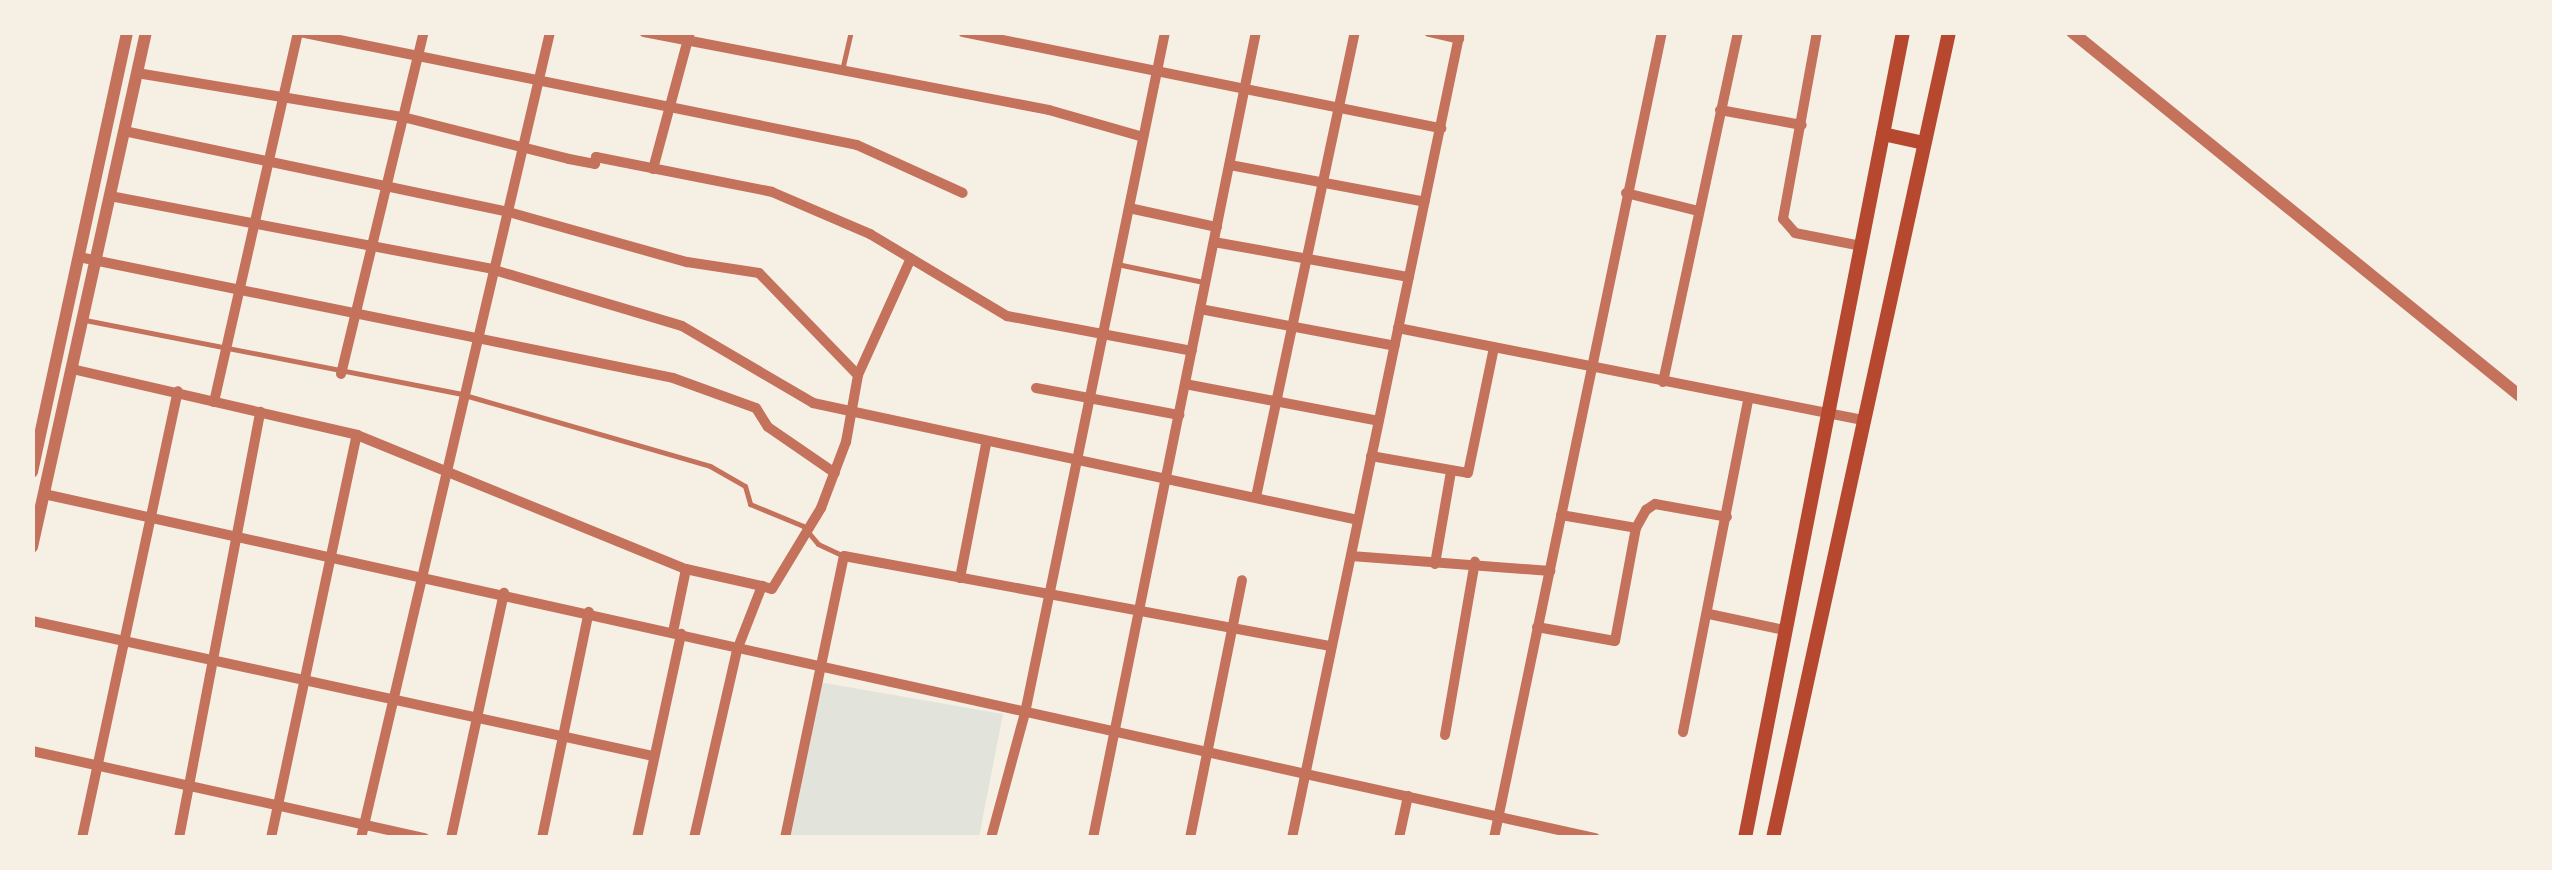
<!DOCTYPE html>
<html>
<head>
<meta charset="utf-8">
<style>
	body { margin:0 }
	#map { position:relative; width:2552px; height:870px; overflow:hidden; background:#f6efe4; font-family:Roboto,sans-serif }
	div>[style] { position:absolute }
	[style*='--x'] { left:calc(var(--x)*1px); top:calc(var(--y)*1px); width:calc(var(--w)*1px); rotate:calc(var(--a)*1deg) }
	.green>* { inset:0; background:#e2e4dc }
	.service>* { height:5px; margin:-2.5px; padding:0 2.5px; transform-origin:2.5px; border-radius:2.5px; background:#c5725c }
	.minor>* { height:10px; margin:-5px; padding:0 5px; transform-origin:5px; border-radius:5px; background:#c5725c }
	.tertiary>* { height:12px; margin:-6px; padding:0 6px; transform-origin:6px; border-radius:6px; background:#c5725c }
	.secondary>* { height:14px; margin:-7px; padding:0 7px; transform-origin:7px; border-radius:7px; background:#b5482f }
	span { translate:-50% -50%; white-space:nowrap; text-align:center; line-height:1.15; -webkit-text-stroke:8px #f6efe4; paint-order:stroke }
	.frame { position:absolute; inset:0; border:35px solid #f6efe4; pointer-events:none }
</style>
</head>
<body>
<div id="map">
	<div class="green">
		<i style="clip-path:polygon(819px 682px,1003px 714px,979px 837px,790px 838px)"></i>
	</div>
	<div class="service">
		<i style="--x:842;--y:70;--w:39;--a:-77"></i>
		<i style="--x:1117;--y:264;--w:88;--a:11.8"></i>
		<i style="--x:85;--y:320;--w:383;--a:11.1"></i>
		<i style="--x:461;--y:394;--w:259;--a:16.1"></i>
		<i style="--x:710;--y:466;--w:40;--a:29.7"></i>
		<i style="--x:745;--y:486;--w:19;--a:74"></i>
		<i style="--x:750;--y:504;--w:57;--a:22.5"></i>
		<i style="--x:803;--y:526;--w:23;--a:50"></i>
		<i style="--x:818;--y:544;--w:29;--a:25"></i>
	</div>
	<div class="minor">
		<i style="--x:300;--y:32;--w:568;--a:11.47"></i>
		<i style="--x:857;--y:145;--w:116;--a:24.4"></i>
		<i style="--x:644;--y:32;--w:412;--a:10.9"></i>
		<i style="--x:1049;--y:110;--w:98;--a:16"></i>
		<i style="--x:963;--y:32;--w:488;--a:11.4"></i>
		<i style="--x:1429;--y:32;--w:31;--a:13"></i>
		<i style="--x:1817;--y:32;--w:190;--a:100.3"></i>
		<i style="--x:1783;--y:219;--w:18;--a:49"></i>
		<i style="--x:1795;--y:233;--w:67;--a:11.1"></i>
		<i style="--x:137;--y:73;--w:270;--a:9.4"></i>
		<i style="--x:403;--y:117;--w:171;--a:14.2"></i>
		<i style="--x:569;--y:159;--w:26;--a:11"></i>
		<i style="--x:595;--y:164;--w:7;--a:-82"></i>
		<i style="--x:596;--y:157;--w:179;--a:11.2"></i>
		<i style="--x:772;--y:192;--w:107;--a:23.2"></i>
		<i style="--x:870;--y:234;--w:160;--a:30.9"></i>
		<i style="--x:1007;--y:316;--w:188;--a:10.7"></i>
		<i style="--x:1720;--y:110;--w:83;--a:10.4"></i>
		<i style="--x:124;--y:131;--w:389;--a:11.9"></i>
		<i style="--x:505;--y:211;--w:189;--a:15.7"></i>
		<i style="--x:687;--y:262;--w:73;--a:8.7"></i>
		<i style="--x:759;--y:273;--w:142;--a:45.9"></i>
		<i style="--x:1230;--y:165;--w:198;--a:10.7"></i>
		<i style="--x:653;--y:169;--w:142;--a:-74.9"></i>
		<i style="--x:1626;--y:193;--w:74;--a:14"></i>
		<i style="--x:110;--y:196;--w:388;--a:10.8"></i>
		<i style="--x:491;--y:269;--w:199;--a:16.6"></i>
		<i style="--x:682;--y:326;--w:152;--a:30.4"></i>
		<i style="--x:813;--y:403;--w:557;--a:12.12"></i>
		<i style="--x:1129;--y:208;--w:90;--a:12.2"></i>
		<i style="--x:1214;--y:242;--w:198;--a:10.2"></i>
		<i style="--x:79;--y:257;--w:606;--a:11.51"></i>
		<i style="--x:673;--y:378;--w:88;--a:19.9"></i>
		<i style="--x:756;--y:408;--w:22;--a:58"></i>
		<i style="--x:768;--y:427;--w:81;--a:34.5"></i>
		<i style="--x:1200;--y:309;--w:198;--a:10.7"></i>
		<i style="--x:1398;--y:328;--w:475;--a:11.2"></i>
		<i style="--x:72;--y:369;--w:293;--a:13"></i>
		<i style="--x:357;--y:435;--w:355;--a:22.2"></i>
		<i style="--x:686;--y:569;--w:78;--a:12.6"></i>
		<i style="--x:341;--y:374;--w:352;--a:-76.4"></i>
		<i style="--x:1663;--y:382;--w:358;--a:-77.9"></i>
		<i style="--x:1185;--y:384;--w:197;--a:10.8"></i>
		<i style="--x:1036;--y:388;--w:146;--a:10.7"></i>
		<i style="--x:214;--y:402;--w:379;--a:-77.2"></i>
		<i style="--x:1371;--y:456;--w:98;--a:9.9"></i>
		<i style="--x:1468;--y:473;--w:128;--a:-78.3"></i>
		<i style="--x:44;--y:494;--w:1589;--a:12.51"></i>
		<i style="--x:1256;--y:497;--w:475;--a:-78"></i>
		<i style="--x:1561;--y:515;--w:76;--a:9.8"></i>
		<i style="--x:1351;--y:556;--w:200;--a:4.3"></i>
		<i style="--x:1435;--y:564;--w:94;--a:-80.2"></i>
		<i style="--x:960;--y:578;--w:136;--a:-79"></i>
		<i style="--x:1709;--y:614;--w:77;--a:12"></i>
		<i style="--x:32;--y:621;--w:636;--a:12.26"></i>
		<i style="--x:1537;--y:627;--w:79;--a:10.2"></i>
		<i style="--x:1615;--y:641;--w:115;--a:-79.5"></i>
		<i style="--x:1636;--y:528;--w:21;--a:-61"></i>
		<i style="--x:1646;--y:510;--w:11;--a:-34"></i>
		<i style="--x:1655;--y:504;--w:73;--a:10.2"></i>
		<i style="--x:673;--y:632;--w:64;--a:-78.3"></i>
		<i style="--x:1683;--y:732;--w:338;--a:-78.9"></i>
		<i style="--x:1445;--y:735;--w:176;--a:-80.2"></i>
		<i style="--x:32;--y:751;--w:402;--a:12.5"></i>
		<i style="--x:82;--y:838;--w:457;--a:-77.9"></i>
		<i style="--x:179;--y:838;--w:434;--a:-79.2"></i>
		<i style="--x:271;--y:838;--w:412;--a:-78"></i>
		<i style="--x:361;--y:838;--w:828;--a:-76.8"></i>
		<i style="--x:451;--y:838;--w:251;--a:-77.8"></i>
		<i style="--x:542;--y:838;--w:231;--a:-78.3"></i>
		<i style="--x:637;--y:838;--w:209;--a:-77.8"></i>
		<i style="--x:694;--y:838;--w:193;--a:-77.1"></i>
		<i style="--x:737;--y:650;--w:69;--a:-68.7"></i>
		<i style="--x:762;--y:586;--w:10;--a:17"></i>
		<i style="--x:772;--y:589;--w:95;--a:-58.8"></i>
		<i style="--x:821;--y:508;--w:71;--a:-69.3"></i>
		<i style="--x:846;--y:442;--w:68;--a:-79.8"></i>
		<i style="--x:858;--y:375;--w:128;--a:-65.6"></i>
		<i style="--x:785;--y:838;--w:288;--a:-78.2"></i>
		<i style="--x:844;--y:556;--w:495;--a:10.5"></i>
		<i style="--x:991;--y:838;--w:130;--a:-74.8"></i>
		<i style="--x:1025;--y:713;--w:695;--a:-78.38"></i>
		<i style="--x:1093;--y:838;--w:822;--a:-78.57"></i>
		<i style="--x:1190;--y:838;--w:263;--a:-78.6"></i>
		<i style="--x:1292;--y:838;--w:823;--a:-78.23"></i>
		<i style="--x:1399;--y:838;--w:43;--a:-77.9"></i>
		<i style="--x:1494;--y:838;--w:823;--a:-78.23"></i>
	</div>
	<div class="tertiary">
		<i style="--x:2072;--y:32;--w:577;--a:39.09"></i>
		<i style="--x:32;--y:472;--w:450;--a:-77.8"></i>
		<i style="--x:32;--y:547;--w:527;--a:-77.52"></i>
	</div>
	<div class="secondary">
		<i style="--x:1883;--y:134;--w:42;--a:12.4"></i>
		<i style="--x:1745;--y:838;--w:821;--a:-78.91"></i>
		<i style="--x:1773;--y:838;--w:825;--a:-77.68"></i>
	</div>
	<div class="frame"></div>
</div>
</body>
</html>
